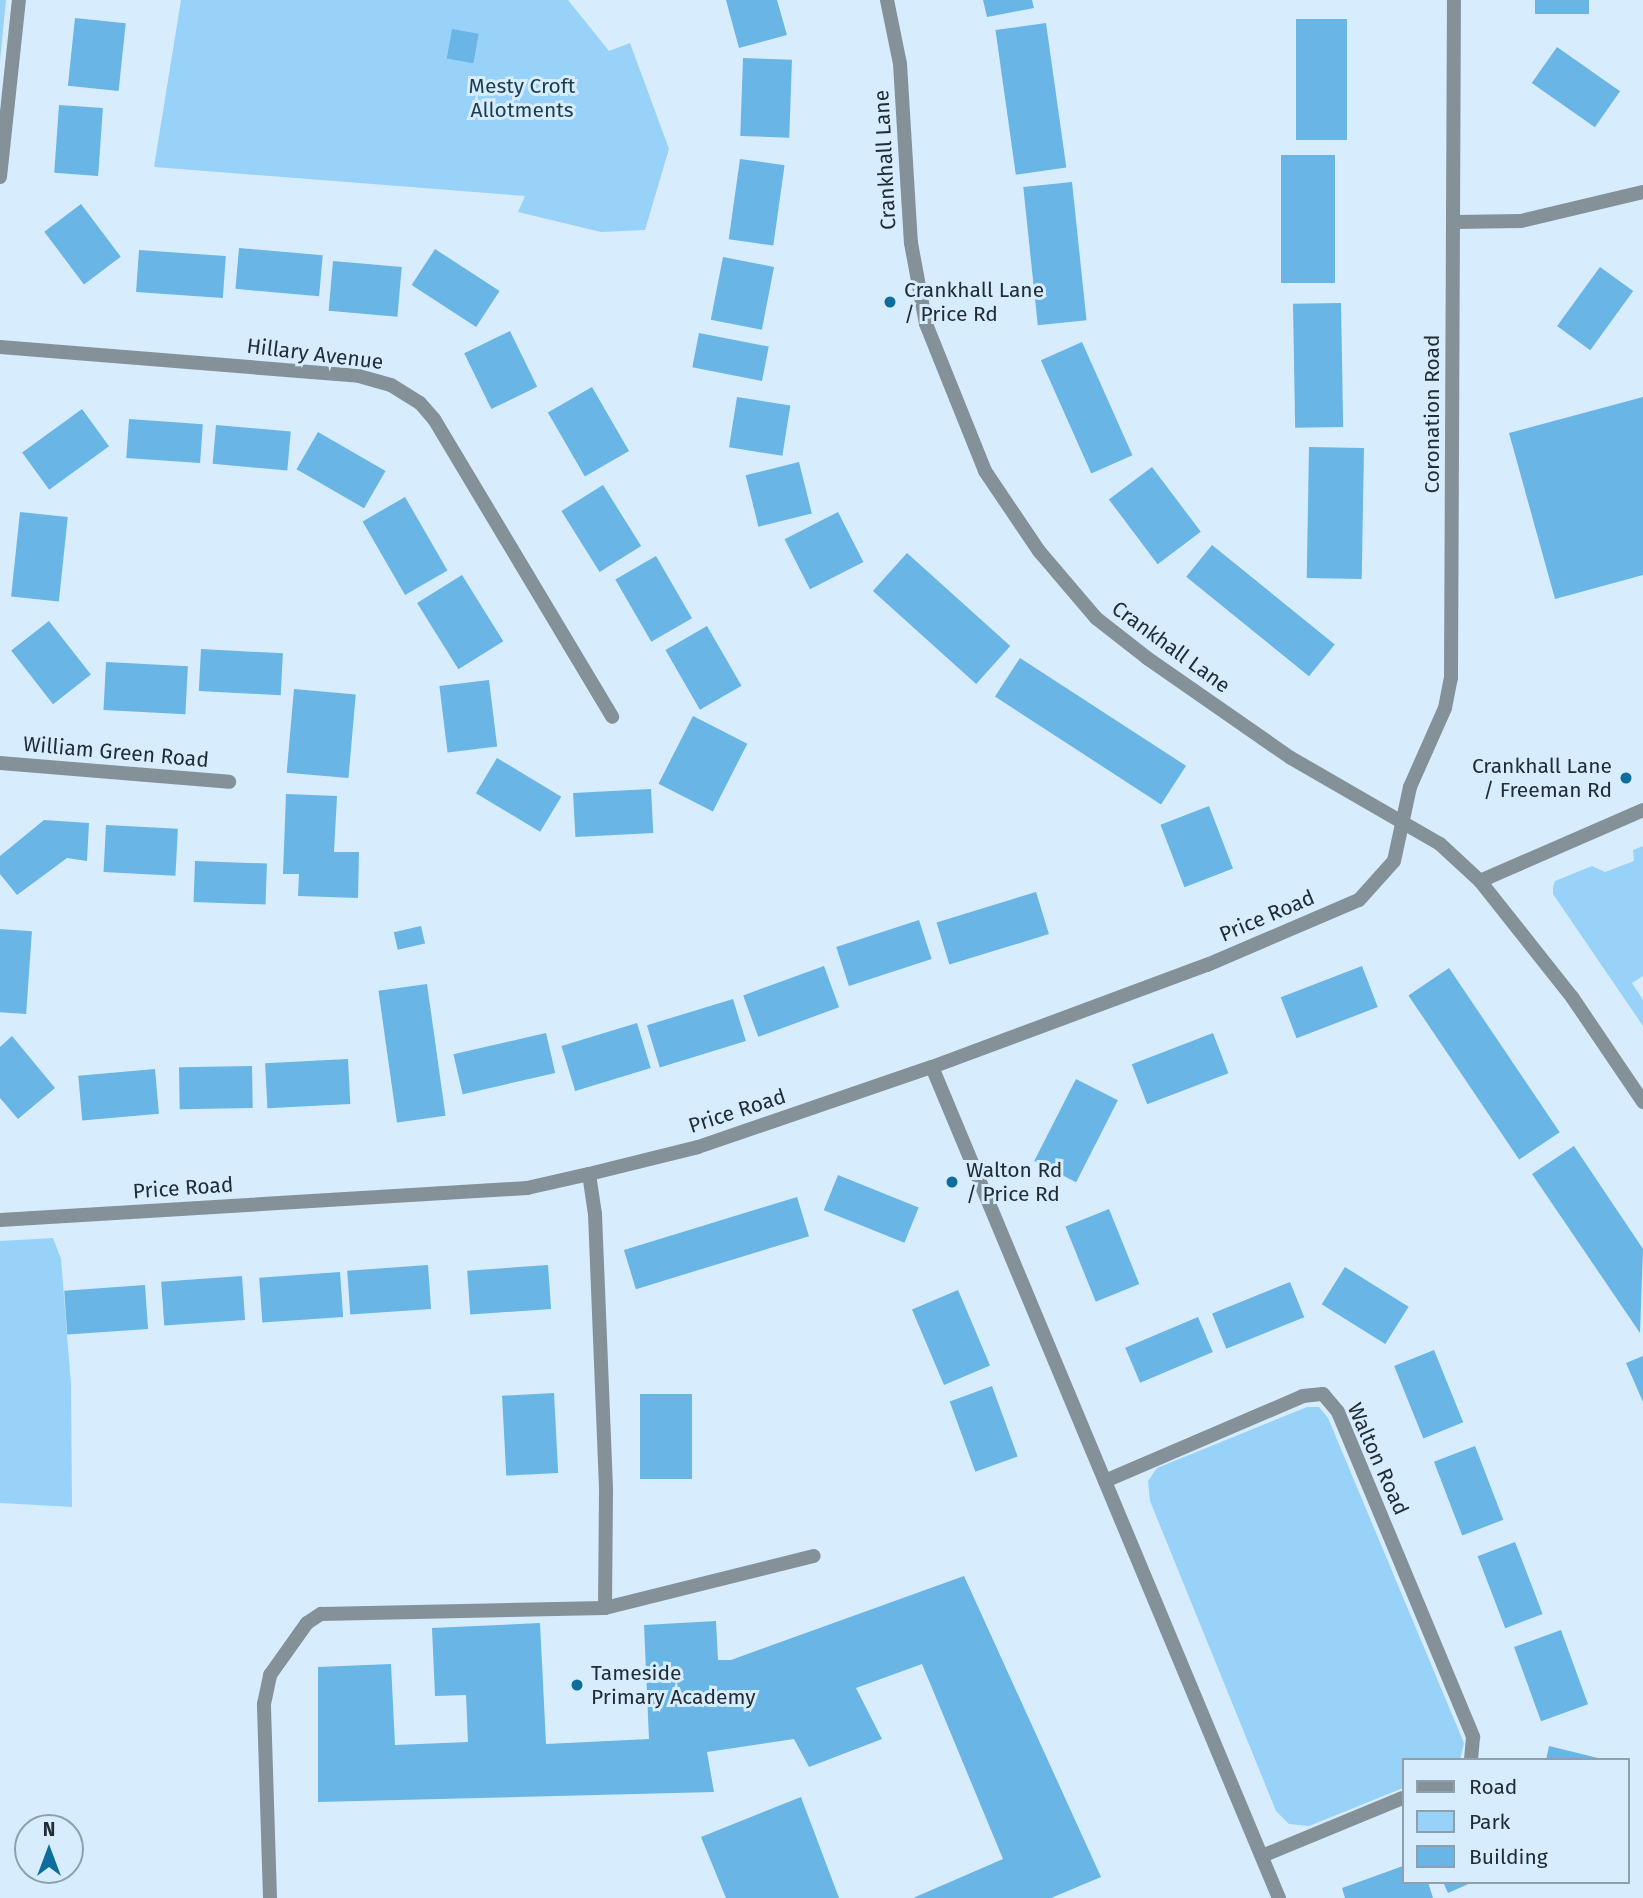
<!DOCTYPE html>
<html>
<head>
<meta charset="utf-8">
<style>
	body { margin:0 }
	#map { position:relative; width:1643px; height:1898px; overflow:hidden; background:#d7edfd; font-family:"Fira Sans",sans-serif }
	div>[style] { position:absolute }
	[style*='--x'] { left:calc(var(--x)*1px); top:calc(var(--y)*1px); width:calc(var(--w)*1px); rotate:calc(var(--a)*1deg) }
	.green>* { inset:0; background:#99d2f8 }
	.building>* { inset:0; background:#69b5e5; transform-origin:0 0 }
	.service>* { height:14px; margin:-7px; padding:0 7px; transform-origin:7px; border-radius:7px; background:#859199 }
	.minor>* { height:14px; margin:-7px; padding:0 7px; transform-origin:7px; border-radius:7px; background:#859199 }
	.tertiary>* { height:14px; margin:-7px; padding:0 7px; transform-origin:7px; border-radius:7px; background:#859199 }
	.dots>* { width:19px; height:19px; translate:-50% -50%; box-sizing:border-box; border:4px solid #d7edfd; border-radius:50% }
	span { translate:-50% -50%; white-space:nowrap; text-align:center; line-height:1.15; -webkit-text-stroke:6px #d7edfd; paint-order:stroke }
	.park-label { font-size:21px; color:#1b3d51 }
	.street-label { font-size:21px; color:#222c34 }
	.poi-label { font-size:21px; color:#222c34 }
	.left { translate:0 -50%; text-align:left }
	.right { translate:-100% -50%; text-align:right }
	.legend { position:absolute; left:1402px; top:1758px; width:228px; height:126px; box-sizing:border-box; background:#d7edfd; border:2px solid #8fa0ad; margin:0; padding:9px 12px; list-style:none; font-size:21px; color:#222c34 }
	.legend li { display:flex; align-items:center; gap:14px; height:35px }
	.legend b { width:35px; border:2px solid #8fa0ad }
	.north { position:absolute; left:14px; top:1814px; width:70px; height:70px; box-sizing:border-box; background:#d7edfd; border:2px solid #8fa0ad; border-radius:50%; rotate:0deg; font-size:19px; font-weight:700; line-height:28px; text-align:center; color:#222c34 }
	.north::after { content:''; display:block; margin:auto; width:24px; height:32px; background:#0d6d9b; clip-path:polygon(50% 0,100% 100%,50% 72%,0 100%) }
</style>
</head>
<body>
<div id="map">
	<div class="green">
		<i style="clip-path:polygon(0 0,6px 0,0 61px)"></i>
		<i style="clip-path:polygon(181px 0,568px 0,609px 51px,630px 43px,669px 149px,645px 230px,601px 232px,518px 212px,525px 196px,154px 167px)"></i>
		<i style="clip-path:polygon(1643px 846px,1643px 976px,1632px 983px,1643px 1000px,1643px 1026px,1553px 894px,1553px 887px,1555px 881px,1592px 866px,1605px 872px,1634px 861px,1633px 850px)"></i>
		<i style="clip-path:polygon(53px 1238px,61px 1259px,71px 1384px,72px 1507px,0 1503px,0 1241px)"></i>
		<i style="clip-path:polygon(1307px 1407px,1319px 1407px,1328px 1418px,1464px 1743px,1460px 1760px,1403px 1760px,1403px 1788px,1309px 1826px,1289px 1824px,1276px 1811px,1150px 1501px,1148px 1481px,1157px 1468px)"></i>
	</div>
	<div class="building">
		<i style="clip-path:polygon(726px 0,777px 0,787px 35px,739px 48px)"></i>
		<i style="clip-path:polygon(983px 0,1032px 0,1034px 8px,987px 17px)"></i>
		<i style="left:1535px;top:0;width:54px;height:14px"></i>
		<i style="left:75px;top:18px;width:51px;height:68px;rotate:6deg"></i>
		<i style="left:1296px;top:19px;width:51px;height:121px"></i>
		<i style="left:1046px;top:23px;width:146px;height:51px;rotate:82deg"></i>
		<i style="left:452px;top:29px;width:27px;height:30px;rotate:10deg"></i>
		<i style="left:1557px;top:47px;width:77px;height:44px;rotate:35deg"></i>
		<i style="left:743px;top:58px;width:49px;height:78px;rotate:2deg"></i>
		<i style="left:59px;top:105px;width:44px;height:68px;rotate:4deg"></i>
		<i style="left:1281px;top:155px;width:54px;height:128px"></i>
		<i style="left:740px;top:159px;width:45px;height:81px;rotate:8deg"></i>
		<i style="left:1072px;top:182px;width:139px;height:49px;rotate:84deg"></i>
		<i style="left:81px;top:204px;width:66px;height:46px;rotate:53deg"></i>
		<i style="left:239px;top:248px;width:84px;height:41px;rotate:5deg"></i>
		<i style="left:435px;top:249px;width:77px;height:43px;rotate:33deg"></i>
		<i style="left:139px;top:250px;width:87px;height:42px;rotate:4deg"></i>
		<i style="left:723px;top:257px;width:52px;height:64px;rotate:11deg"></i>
		<i style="left:333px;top:261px;width:69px;height:50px;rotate:5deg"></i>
		<i style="left:1600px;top:267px;width:41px;height:73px;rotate:36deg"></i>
		<i style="left:1341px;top:303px;width:124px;height:48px;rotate:89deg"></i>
		<i style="left:510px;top:331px;width:62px;height:51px;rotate:64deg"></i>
		<i style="left:699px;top:333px;width:71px;height:35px;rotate:11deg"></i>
		<i style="left:1082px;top:342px;width:124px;height:45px;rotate:66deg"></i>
		<i style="left:592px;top:387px;width:74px;height:51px;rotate:60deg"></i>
		<i style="left:737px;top:397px;width:54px;height:51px;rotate:9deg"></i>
		<i style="clip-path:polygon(1643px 397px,1643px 575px,1555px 599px,1509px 433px)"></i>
		<i style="left:82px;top:409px;width:46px;height:74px;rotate:54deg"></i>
		<i style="left:129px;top:419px;width:74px;height:39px;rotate:4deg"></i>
		<i style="left:216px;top:425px;width:75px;height:39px;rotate:5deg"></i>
		<i style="left:318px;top:432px;width:78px;height:43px;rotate:30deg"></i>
		<i style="left:1309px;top:447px;width:55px;height:131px;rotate:1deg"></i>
		<i style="left:799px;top:462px;width:53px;height:55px;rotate:76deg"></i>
		<i style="left:1152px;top:467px;width:81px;height:54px;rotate:53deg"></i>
		<i style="left:603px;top:485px;width:72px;height:49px;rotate:58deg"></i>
		<i style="left:405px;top:497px;width:85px;height:49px;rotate:60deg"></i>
		<i style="left:20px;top:512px;width:48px;height:85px;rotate:6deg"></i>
		<i style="left:838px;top:512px;width:56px;height:60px;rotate:63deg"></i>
		<i style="left:1212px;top:545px;width:158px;height:41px;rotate:39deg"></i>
		<i style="left:907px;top:553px;width:139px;height:51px;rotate:42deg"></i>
		<i style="left:656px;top:556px;width:72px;height:47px;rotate:60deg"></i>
		<i style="left:462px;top:575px;width:78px;height:53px;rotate:58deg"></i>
		<i style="left:49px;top:621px;width:68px;height:48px;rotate:52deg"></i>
		<i style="left:707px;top:626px;width:69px;height:48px;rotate:60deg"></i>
		<i style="left:201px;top:649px;width:82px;height:42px;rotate:3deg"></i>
		<i style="left:1020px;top:658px;width:198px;height:46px;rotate:33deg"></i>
		<i style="left:106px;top:662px;width:82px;height:48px;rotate:3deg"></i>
		<i style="left:489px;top:680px;width:67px;height:50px;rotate:83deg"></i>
		<i style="left:294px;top:689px;width:62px;height:84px;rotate:5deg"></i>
		<i style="left:693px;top:716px;width:61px;height:76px;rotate:27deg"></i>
		<i style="left:497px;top:758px;width:75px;height:41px;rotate:31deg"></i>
		<i style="left:651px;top:789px;width:44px;height:78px;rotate:87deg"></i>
		<i style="clip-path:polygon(286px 794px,337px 796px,334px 852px,359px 852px,358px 898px,298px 896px,299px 874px,283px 874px)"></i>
		<i style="left:1209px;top:806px;width:67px;height:52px;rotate:69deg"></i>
		<i style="clip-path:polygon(44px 820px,89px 823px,87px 861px,67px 858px,17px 895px,0 874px,0 856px)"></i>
		<i style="left:106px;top:825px;width:72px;height:47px;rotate:3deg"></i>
		<i style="left:195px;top:861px;width:72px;height:41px;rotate:2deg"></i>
		<i style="left:1036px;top:892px;width:44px;height:104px;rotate:73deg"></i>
		<i style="left:919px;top:920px;width:41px;height:87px;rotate:72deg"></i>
		<i style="left:421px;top:926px;width:18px;height:28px;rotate:77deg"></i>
		<i style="left:0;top:929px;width:32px;height:83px;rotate:4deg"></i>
		<i style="left:824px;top:966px;width:44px;height:86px;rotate:70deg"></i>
		<i style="left:1362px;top:966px;width:44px;height:87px;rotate:69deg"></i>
		<i style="left:1449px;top:968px;width:198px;height:49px;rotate:56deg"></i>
		<i style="left:427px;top:984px;width:133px;height:49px;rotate:82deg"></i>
		<i style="left:733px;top:999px;width:44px;height:90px;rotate:73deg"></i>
		<i style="left:637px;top:1023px;width:47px;height:79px;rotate:73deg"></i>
		<i style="left:546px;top:1033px;width:41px;height:95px;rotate:77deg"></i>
		<i style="left:1213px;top:1033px;width:43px;height:87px;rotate:69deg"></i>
		<i style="clip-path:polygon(12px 1036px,55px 1088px,18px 1119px,0 1098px,0 1047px)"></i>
		<i style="left:348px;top:1059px;width:45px;height:83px;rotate:87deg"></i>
		<i style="left:252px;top:1066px;width:42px;height:73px;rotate:89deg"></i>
		<i style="left:155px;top:1069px;width:45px;height:77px;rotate:85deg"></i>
		<i style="left:1076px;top:1079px;width:47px;height:92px;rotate:27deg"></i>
		<i style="clip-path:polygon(1574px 1146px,1643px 1249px,1640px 1333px,1532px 1174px)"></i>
		<i style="left:838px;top:1175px;width:87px;height:38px;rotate:22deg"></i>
		<i style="left:797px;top:1197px;width:41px;height:181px;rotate:73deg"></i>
		<i style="left:1109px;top:1209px;width:81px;height:47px;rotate:68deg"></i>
		<i style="left:428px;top:1265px;width:44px;height:81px;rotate:86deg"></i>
		<i style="left:548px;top:1265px;width:44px;height:81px;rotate:86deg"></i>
		<i style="left:1345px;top:1267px;width:75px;height:44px;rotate:32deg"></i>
		<i style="left:340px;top:1272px;width:45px;height:81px;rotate:86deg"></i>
		<i style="left:242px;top:1276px;width:44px;height:81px;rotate:86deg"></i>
		<i style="left:1290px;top:1282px;width:38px;height:84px;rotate:68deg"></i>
		<i style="left:145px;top:1285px;width:44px;height:81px;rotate:86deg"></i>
		<i style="left:958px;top:1290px;width:82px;height:50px;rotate:67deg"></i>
		<i style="left:1198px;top:1317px;width:38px;height:79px;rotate:67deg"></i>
		<i style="left:1434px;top:1350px;width:78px;height:43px;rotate:68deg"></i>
		<i style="clip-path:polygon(1643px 1356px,1643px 1402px,1626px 1363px)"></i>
		<i style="left:992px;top:1386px;width:75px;height:45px;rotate:70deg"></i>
		<i style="left:554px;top:1393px;width:80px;height:52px;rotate:87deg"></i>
		<i style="left:640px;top:1394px;width:52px;height:85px"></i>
		<i style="left:1475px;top:1446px;width:79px;height:44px;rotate:69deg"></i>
		<i style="left:1515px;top:1542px;width:77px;height:40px;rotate:69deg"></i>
		<i style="clip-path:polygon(964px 1576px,1101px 1877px,1051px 1898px,913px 1898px,1003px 1859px,922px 1664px,856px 1688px,882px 1739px,809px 1767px,794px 1739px,707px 1752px,714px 1792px,318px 1802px,318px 1667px,391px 1664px,395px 1745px,468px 1742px,466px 1695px,435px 1696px,432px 1628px,540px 1623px,546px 1744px,649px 1739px,644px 1625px,716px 1621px,718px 1660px,731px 1660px)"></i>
		<i style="left:1561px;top:1630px;width:79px;height:50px;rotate:70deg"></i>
		<i style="clip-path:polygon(1549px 1746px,1598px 1758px,1597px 1760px,1546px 1760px)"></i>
		<i style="clip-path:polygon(801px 1797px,839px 1898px,726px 1898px,701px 1837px)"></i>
		<i style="clip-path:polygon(1403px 1866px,1403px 1882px,1428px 1882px,1433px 1898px,1345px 1898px,1342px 1888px)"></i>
		<i style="clip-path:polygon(1443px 1882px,1473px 1882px,1448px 1893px)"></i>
	</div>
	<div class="service">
		<i style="--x:606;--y:1492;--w:116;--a:90.5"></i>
		<i style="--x:605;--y:1608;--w:215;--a:-14"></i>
		<i style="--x:270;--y:1898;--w:194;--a:-91.8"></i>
		<i style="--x:264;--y:1704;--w:30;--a:-78"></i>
		<i style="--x:270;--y:1675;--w:64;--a:-54.6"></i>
		<i style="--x:307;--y:1623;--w:17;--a:-33"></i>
		<i style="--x:321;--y:1614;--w:284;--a:-1.2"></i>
	</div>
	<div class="minor">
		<i style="--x:0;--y:177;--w:178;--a:-83.9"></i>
		<i style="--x:1454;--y:222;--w:67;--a:-0.9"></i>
		<i style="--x:1521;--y:221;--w:125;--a:-13.4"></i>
		<i style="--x:0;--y:347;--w:360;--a:4.6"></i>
		<i style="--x:359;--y:376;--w:33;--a:16"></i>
		<i style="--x:391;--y:385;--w:34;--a:32"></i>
		<i style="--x:420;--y:403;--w:21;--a:49"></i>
		<i style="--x:434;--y:419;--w:347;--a:59.1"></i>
		<i style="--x:0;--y:763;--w:230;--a:4.7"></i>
		<i style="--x:1480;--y:881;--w:178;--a:-23.5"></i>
		<i style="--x:932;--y:1067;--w:901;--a:67.34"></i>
		<i style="--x:589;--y:1174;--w:40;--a:81.5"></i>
		<i style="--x:595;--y:1214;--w:278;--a:87.7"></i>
		<i style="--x:0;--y:1220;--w:528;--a:-3.47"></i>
		<i style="--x:527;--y:1188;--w:64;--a:-12.7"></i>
		<i style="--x:589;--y:1174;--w:112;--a:-13.9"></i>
		<i style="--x:698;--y:1147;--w:247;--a:-18.9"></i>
		<i style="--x:932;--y:1067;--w:293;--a:-20.4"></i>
		<i style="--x:1207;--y:965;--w:165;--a:-23.2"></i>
		<i style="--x:1359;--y:900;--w:52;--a:-48.1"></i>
		<i style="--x:1394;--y:861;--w:76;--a:-77.8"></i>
		<i style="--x:1410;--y:787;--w:86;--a:-66.1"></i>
		<i style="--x:1445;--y:708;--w:31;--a:-79"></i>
		<i style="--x:1451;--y:678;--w:678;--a:-89.75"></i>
		<i style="--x:1105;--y:1481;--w:215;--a:-23.2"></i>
		<i style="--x:1303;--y:1396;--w:20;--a:-6"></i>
		<i style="--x:1323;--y:1394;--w:23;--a:50"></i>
		<i style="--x:1338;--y:1412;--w:352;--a:67.4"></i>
		<i style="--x:1473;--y:1737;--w:23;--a:95"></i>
		<i style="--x:1262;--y:1856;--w:152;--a:-22.4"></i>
	</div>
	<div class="tertiary">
		<i style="--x:887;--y:0;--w:65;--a:78.5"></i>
		<i style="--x:900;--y:64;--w:179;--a:86.5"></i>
		<i style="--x:911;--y:243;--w:82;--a:79.5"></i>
		<i style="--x:926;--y:324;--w:158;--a:68.1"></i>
		<i style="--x:985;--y:471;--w:97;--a:56"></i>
		<i style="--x:1039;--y:551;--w:88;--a:49.6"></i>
		<i style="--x:1096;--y:618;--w:65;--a:38.1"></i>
		<i style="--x:1147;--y:658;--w:175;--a:34.8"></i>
		<i style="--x:1291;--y:758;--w:172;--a:30"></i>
		<i style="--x:1440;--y:844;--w:54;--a:42.8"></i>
		<i style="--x:1480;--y:881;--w:148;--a:51.6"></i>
		<i style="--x:1572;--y:997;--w:127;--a:55.9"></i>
	</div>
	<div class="dots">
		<i style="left:890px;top:302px;background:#0d6d9b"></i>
		<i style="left:1626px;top:778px;background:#0d6d9b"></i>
		<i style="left:952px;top:1182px;background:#0d6d9b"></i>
		<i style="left:577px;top:1685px;background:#0d6d9b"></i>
	</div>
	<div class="park-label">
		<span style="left:522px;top:98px">Mesty Croft<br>Allotments</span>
	</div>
	<div class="street-label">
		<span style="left:885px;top:160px;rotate:-93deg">Crankhall Lane</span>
		<span style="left:315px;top:354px;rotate:7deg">Hillary Avenue</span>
		<span style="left:1432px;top:414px;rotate:-90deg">Coronation Road</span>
		<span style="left:1171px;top:647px;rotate:36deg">Crankhall Lane</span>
		<span style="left:116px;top:752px;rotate:5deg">William Green Road</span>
		<span style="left:1267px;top:916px;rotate:-23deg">Price Road</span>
		<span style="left:737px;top:1111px;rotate:-18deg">Price Road</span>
		<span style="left:183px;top:1188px;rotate:-4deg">Price Road</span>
		<span style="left:1378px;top:1459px;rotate:66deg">Walton Road</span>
	</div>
	<div class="poi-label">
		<span class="left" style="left:904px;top:302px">Crankhall Lane<br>/ Price Rd</span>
		<span class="right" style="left:1612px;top:778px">Crankhall Lane<br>/ Freeman Rd</span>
		<span class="left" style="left:966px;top:1182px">Walton Rd<br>/ Price Rd</span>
		<span class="left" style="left:591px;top:1685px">Tameside<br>Primary Academy</span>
	</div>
	<ul class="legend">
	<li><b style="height:9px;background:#859199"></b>Road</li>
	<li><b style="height:19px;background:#99d2f8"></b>Park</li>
	<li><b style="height:19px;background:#69b5e5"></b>Building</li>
	</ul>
	<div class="north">N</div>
</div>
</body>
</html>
